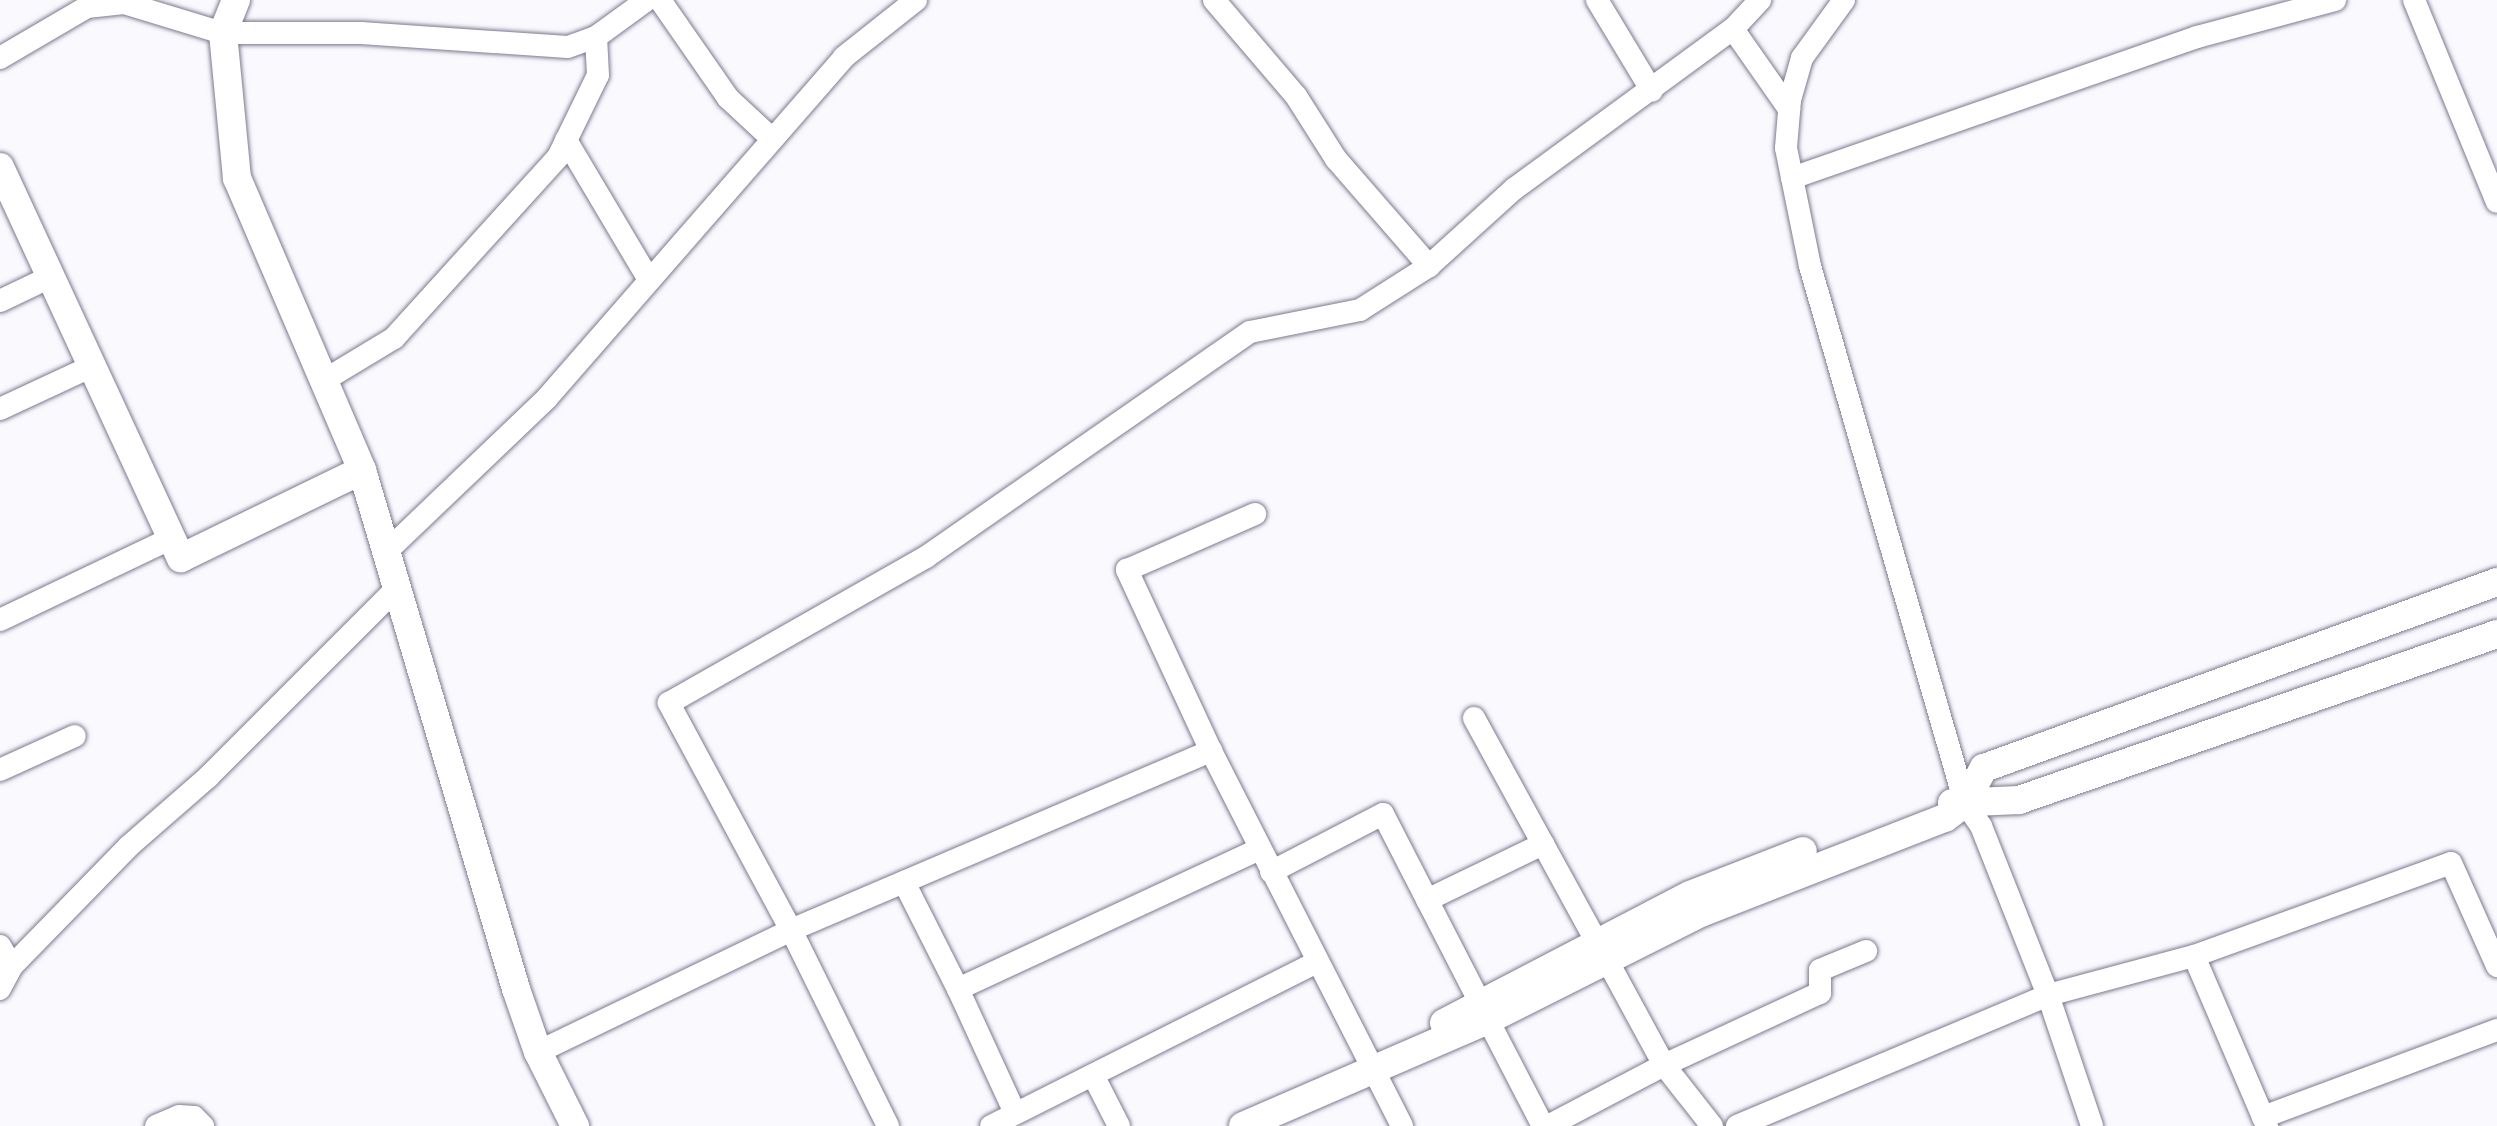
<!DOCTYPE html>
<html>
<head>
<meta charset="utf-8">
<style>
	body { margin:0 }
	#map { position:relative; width:2497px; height:1126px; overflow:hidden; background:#faf9fe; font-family:"DejaVu Sans",sans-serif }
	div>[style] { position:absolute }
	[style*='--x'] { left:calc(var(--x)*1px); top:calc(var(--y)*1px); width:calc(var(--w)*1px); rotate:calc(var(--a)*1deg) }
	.roads { filter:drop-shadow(0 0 2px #7f788f) drop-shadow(0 0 2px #7f788f) }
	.minor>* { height:22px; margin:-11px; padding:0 11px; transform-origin:11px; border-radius:11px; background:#fff }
	.tertiary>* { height:28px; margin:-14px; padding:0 14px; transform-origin:14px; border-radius:14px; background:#fff }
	span { translate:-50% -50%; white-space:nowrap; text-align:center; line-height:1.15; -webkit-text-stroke:8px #fff; paint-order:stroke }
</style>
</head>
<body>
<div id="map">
	<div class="roads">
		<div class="minor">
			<i style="--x:660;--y:0;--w:119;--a:55.2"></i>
			<i style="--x:728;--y:98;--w:57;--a:42.9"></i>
			<i style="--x:1214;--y:0;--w:126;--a:49.5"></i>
			<i style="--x:1296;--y:96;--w:75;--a:57.6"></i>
			<i style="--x:1336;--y:159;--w:142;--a:49"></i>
			<i style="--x:1597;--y:0;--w:106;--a:58.9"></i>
			<i style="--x:1844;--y:0;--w:72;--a:125.9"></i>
			<i style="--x:1802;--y:58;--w:44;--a:105.9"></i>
			<i style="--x:1790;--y:100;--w:48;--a:94.8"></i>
			<i style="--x:1786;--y:148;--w:120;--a:78.5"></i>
			<i style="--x:1810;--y:266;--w:559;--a:73.9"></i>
			<i style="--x:1965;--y:803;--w:28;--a:55"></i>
			<i style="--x:1981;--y:826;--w:182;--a:68.4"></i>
			<i style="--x:2048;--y:995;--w:138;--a:71.4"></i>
			<i style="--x:2414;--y:0;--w:218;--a:67.7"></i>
			<i style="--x:1733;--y:29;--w:98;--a:55"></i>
			<i style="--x:0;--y:58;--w:101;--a:-30.4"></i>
			<i style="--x:87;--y:7;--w:37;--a:-6"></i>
			<i style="--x:124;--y:3;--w:103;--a:16.9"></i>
			<i style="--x:223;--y:33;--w:138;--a:0"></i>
			<i style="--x:361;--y:33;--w:207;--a:3.9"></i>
			<i style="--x:568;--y:47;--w:30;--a:-20"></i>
			<i style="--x:596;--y:37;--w:63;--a:-36"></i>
			<i style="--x:566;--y:140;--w:163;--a:59.3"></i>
			<i style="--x:1792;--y:178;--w:429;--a:-19.2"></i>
			<i style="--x:2197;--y:37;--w:143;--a:-15"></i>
			<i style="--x:0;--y:301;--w:55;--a:-25.6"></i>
			<i style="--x:323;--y:381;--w:83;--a:-31.2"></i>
			<i style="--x:394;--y:338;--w:244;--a:-47.8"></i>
			<i style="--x:558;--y:157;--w:91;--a:-64"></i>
			<i style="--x:598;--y:75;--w:38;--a:-93"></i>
			<i style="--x:0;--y:409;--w:99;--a:-25"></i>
			<i style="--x:386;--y:552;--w:223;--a:-43.7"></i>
			<i style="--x:547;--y:398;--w:452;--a:-48.9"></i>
			<i style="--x:844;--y:57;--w:92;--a:-38.4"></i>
			<i style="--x:0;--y:620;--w:191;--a:-25.5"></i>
			<i style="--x:1474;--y:718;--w:144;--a:61.3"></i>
			<i style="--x:1211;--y:751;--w:421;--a:63"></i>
			<i style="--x:0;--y:770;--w:82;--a:-24.4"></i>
			<i style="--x:1271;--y:872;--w:126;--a:-27.4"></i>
			<i style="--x:1383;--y:814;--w:210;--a:62.8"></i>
			<i style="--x:904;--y:882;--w:120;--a:63.2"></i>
			<i style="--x:1427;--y:900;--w:129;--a:-25.8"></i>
			<i style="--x:1543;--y:844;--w:111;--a:61.3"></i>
			<i style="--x:0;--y:946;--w:23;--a:59"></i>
			<i style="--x:12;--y:966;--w:26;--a:118"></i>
			<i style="--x:2194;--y:956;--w:175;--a:66.8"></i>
			<i style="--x:12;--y:966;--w:168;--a:-45.7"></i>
			<i style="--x:129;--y:846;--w:105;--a:-41.1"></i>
			<i style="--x:208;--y:777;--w:266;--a:-45"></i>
			<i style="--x:1488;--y:1020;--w:119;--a:62.6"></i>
			<i style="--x:538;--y:1052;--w:281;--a:-25.7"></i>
			<i style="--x:791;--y:930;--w:258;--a:-118.3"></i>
			<i style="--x:669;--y:703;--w:296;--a:-29.6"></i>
			<i style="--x:926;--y:557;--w:394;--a:-34.8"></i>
			<i style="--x:1250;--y:332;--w:112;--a:-11.3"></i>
			<i style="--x:1360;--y:310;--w:82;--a:-32.5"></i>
			<i style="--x:1429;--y:266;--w:115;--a:-42.2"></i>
			<i style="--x:1514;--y:189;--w:271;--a:-36.2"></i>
			<i style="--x:1733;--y:29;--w:40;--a:-47"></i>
			<i style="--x:1093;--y:1075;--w:57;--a:63"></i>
			<i style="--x:1015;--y:1113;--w:136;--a:-114.7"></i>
			<i style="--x:958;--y:989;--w:332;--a:-24.9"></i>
			<i style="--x:156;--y:1126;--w:25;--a:-23"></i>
			<i style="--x:179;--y:1116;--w:15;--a:4"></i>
			<i style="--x:194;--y:1117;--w:13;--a:45"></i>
			<i style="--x:888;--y:1126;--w:219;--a:-116.3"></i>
			<i style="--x:791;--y:930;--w:457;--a:-23.1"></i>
			<i style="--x:1211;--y:751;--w:200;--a:-114.9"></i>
			<i style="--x:1127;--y:570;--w:140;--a:-23.6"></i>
			<i style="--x:991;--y:1126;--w:365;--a:-26.7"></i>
			<i style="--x:1548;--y:1126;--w:131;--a:-27.7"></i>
			<i style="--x:1664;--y:1065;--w:119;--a:-118.5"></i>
			<i style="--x:1712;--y:1126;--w:78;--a:-128.2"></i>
			<i style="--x:1664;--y:1065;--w:172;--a:-24.8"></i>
			<i style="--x:1820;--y:993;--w:23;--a:-90"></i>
			<i style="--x:1820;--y:970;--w:50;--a:-22.4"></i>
			<i style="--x:1737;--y:1126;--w:337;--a:-22.8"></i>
			<i style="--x:2048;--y:995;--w:151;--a:-15"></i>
			<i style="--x:2194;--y:956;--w:273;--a:-19.9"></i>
			<i style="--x:2451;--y:863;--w:113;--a:65.9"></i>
			<i style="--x:2267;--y:1126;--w:10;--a:-114"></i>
			<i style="--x:2263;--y:1117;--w:250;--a:-20.4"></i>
		</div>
		<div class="tertiary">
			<i style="--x:236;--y:0;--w:35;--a:112"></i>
			<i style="--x:223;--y:33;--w:146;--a:84.5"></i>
			<i style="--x:237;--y:178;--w:318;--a:66.8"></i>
			<i style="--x:362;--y:470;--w:541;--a:73.47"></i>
			<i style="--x:516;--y:989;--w:67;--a:70.8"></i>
			<i style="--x:538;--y:1052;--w:83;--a:63.4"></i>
			<i style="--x:0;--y:167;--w:431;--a:65.2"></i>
			<i style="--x:181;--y:558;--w:201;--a:-25.9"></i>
			<i style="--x:1952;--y:803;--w:67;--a:-2.6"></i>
			<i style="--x:2019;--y:800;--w:506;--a:-19.15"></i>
			<i style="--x:1444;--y:1023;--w:277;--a:-27.5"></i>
			<i style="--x:1690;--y:895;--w:121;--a:-21.3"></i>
			<i style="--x:1243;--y:1126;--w:267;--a:-23.4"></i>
			<i style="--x:1488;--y:1020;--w:238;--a:-26.7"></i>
			<i style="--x:1701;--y:913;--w:262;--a:-21.3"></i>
			<i style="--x:1945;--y:818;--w:25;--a:-37"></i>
			<i style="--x:1965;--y:803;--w:40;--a:-62"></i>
			<i style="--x:1984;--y:768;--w:546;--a:-19.93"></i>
		</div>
	</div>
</div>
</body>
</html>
